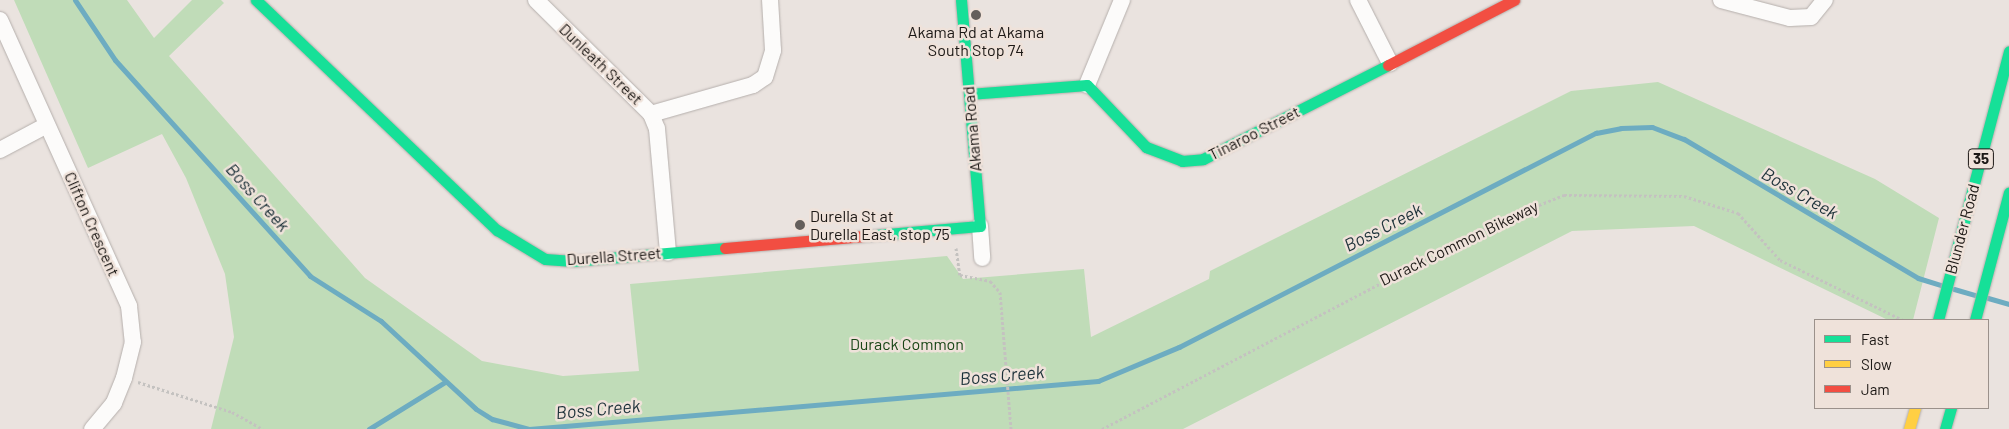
<!DOCTYPE html>
<html>
<head>
<meta charset="utf-8">
<style>
	body { margin:0 }
	#map { position:relative; width:2009px; height:429px; overflow:hidden; background:#eae3df; font-family:Barlow,sans-serif }
	div>[style] { position:absolute }
	[style*='--x'] { left:calc(var(--x)*1px); top:calc(var(--y)*1px); width:calc(var(--w)*1px); rotate:calc(var(--a)*1deg) }
	.green>* { inset:0; background:#c0dcb8 }
	.stream>* { height:5px; margin:-2.5px; padding:0 2.5px; transform-origin:2.5px; border-radius:2.5px; background:#6dacc1 }
	.path>* { height:3px; margin-top:-1.5px; transform-origin:0; background:repeating-linear-gradient(90deg,#c4c2c0 0 2.5px,transparent 0 5px) }
	.roads { filter:drop-shadow(0 0 1px #b5afac) drop-shadow(0 0 1px #b5afac) }
	.street>* { height:16px; margin:-8px; padding:0 8px; transform-origin:8px; border-radius:8px; background:#fcfbfa }
	.fast>* { height:11px; margin:-5.5px; padding:0 5.5px; transform-origin:5.5px; border-radius:5.5px; background:#16e098 }
	.slow>* { height:11px; margin:-5.5px; padding:0 5.5px; transform-origin:5.5px; border-radius:5.5px; background:#ffcf43 }
	.jam>* { height:11px; margin:-5.5px; padding:0 5.5px; transform-origin:5.5px; border-radius:5.5px; background:#f24e42 }
	.dots>* { width:14px; height:14px; translate:-50% -50%; box-sizing:border-box; border:2px solid #efe2da; border-radius:50% }
	span { translate:-50% -50%; white-space:nowrap; text-align:center; line-height:1.15; -webkit-text-stroke:5px #efe2da; paint-order:stroke }
	.shield-label span { padding:1px 4px; background:#efe2da; border:1px solid; border-radius:4px; -webkit-text-stroke-width:0 }
	.shield-label { font-size:15px; color:#1c1815; font-weight:700 }
	.poi-label { font-size:16px; color:#1c1815 }
	.left { translate:0 -50%; text-align:left }
	.street-label { font-size:16px; color:#1c1815 }
	.park-label { font-size:16px; color:#184616 }
	.water-label { font-size:18px; color:#1c3139; font-style:italic }
	.legend { position:absolute; left:1814px; top:319px; width:175px; height:90px; box-sizing:border-box; background:#efe2da; border:1px solid #9b918b; margin:0; padding:6px 9px; list-style:none; font-size:15px; color:#1c1815 }
	.legend li { display:flex; align-items:center; gap:10px; height:25px }
	.legend b { width:25px; border:1px solid #9b918b }
</style>
</head>
<body>
<div id="map">
	<div class="green">
		<i style="clip-path:polygon(14px 0,127px 0,154px 38px,192px 0,221px 0,224px 3px,169px 56px,365px 278px,482px 361px,563px 376px,639px 371px,630px 284px,947px 256px,963px 279px,1084px 269px,1091px 337px,1209px 279px,1210px 271px,1571px 91px,1658px 82px,1875px 179px,1939px 218px,1913px 320px,1888px 320px,1694px 226px,1572px 231px,1183px 429px,211px 429px,234px 337px,225px 274px,186px 178px,162px 134px,88px 168px)"></i>
	</div>
	<div class="stream">
		<i style="--x:75;--y:0;--w:72;--a:56.3"></i>
		<i style="--x:115;--y:60;--w:291;--a:47.9"></i>
		<i style="--x:310;--y:276;--w:84;--a:32.4"></i>
		<i style="--x:381;--y:321;--w:129;--a:42.8"></i>
		<i style="--x:476;--y:409;--w:19;--a:32"></i>
		<i style="--x:492;--y:419;--w:38;--a:15"></i>
		<i style="--x:529;--y:429;--w:571;--a:-4.82"></i>
		<i style="--x:1098;--y:381;--w:88;--a:-22.8"></i>
		<i style="--x:1179;--y:347;--w:469;--a:-27.2"></i>
		<i style="--x:1596;--y:133;--w:25;--a:-11"></i>
		<i style="--x:1621;--y:128;--w:31;--a:-2"></i>
		<i style="--x:1652;--y:127;--w:34;--a:21"></i>
		<i style="--x:1684;--y:139;--w:272;--a:30.7"></i>
		<i style="--x:1918;--y:278;--w:24;--a:17"></i>
		<i style="--x:1954;--y:289;--w:22;--a:16"></i>
		<i style="--x:1988;--y:298;--w:22;--a:16"></i>
		<i style="--x:369;--y:429;--w:89;--a:-31.7"></i>
	</div>
	<div class="path">
		<i style="--x:956;--y:248;--w:27;--a:82"></i>
		<i style="--x:960;--y:275;--w:31;--a:11"></i>
		<i style="--x:990;--y:281;--w:15;--a:48"></i>
		<i style="--x:1000;--y:292;--w:137;--a:85.4"></i>
		<i style="--x:138;--y:382;--w:99;--a:17.7"></i>
		<i style="--x:232;--y:412;--w:35;--a:29"></i>
		<i style="--x:1102;--y:429;--w:451;--a:-27.6"></i>
		<i style="--x:1502;--y:220;--w:67;--a:-22"></i>
		<i style="--x:1564;--y:195;--w:120;--a:0.5"></i>
		<i style="--x:1684;--y:196;--w:57;--a:17.5"></i>
		<i style="--x:1738;--y:213;--w:63;--a:48.2"></i>
		<i style="--x:1780;--y:260;--w:137;--a:26"></i>
	</div>
	<div class="roads">
		<div class="street">
			<i style="--x:536;--y:0;--w:162;--a:44.7"></i>
			<i style="--x:651;--y:114;--w:16;--a:68"></i>
			<i style="--x:657;--y:129;--w:124;--a:84.9"></i>
			<i style="--x:1358;--y:0;--w:71;--a:63.1"></i>
			<i style="--x:1721;--y:0;--w:71;--a:14.6"></i>
			<i style="--x:1790;--y:18;--w:21;--a:-3"></i>
			<i style="--x:1811;--y:17;--w:22;--a:-51"></i>
			<i style="--x:0;--y:20;--w:314;--a:65.7"></i>
			<i style="--x:129;--y:306;--w:36;--a:84"></i>
			<i style="--x:133;--y:342;--w:37;--a:104"></i>
			<i style="--x:124;--y:378;--w:27;--a:112"></i>
			<i style="--x:114;--y:403;--w:34;--a:130"></i>
			<i style="--x:1087;--y:85;--w:92;--a:-67.6"></i>
			<i style="--x:651;--y:114;--w:106;--a:-15.9"></i>
			<i style="--x:753;--y:85;--w:14;--a:-34"></i>
			<i style="--x:765;--y:77;--w:28;--a:-73"></i>
			<i style="--x:773;--y:50;--w:50;--a:-93.4"></i>
			<i style="--x:0;--y:150;--w:53;--a:-28"></i>
			<i style="--x:980;--y:226;--w:32;--a:86"></i>
		</div>
		<div class="fast">
			<i style="--x:256;--y:0;--w:333;--a:43.7"></i>
			<i style="--x:497;--y:230;--w:56;--a:31.1"></i>
			<i style="--x:545;--y:259;--w:28;--a:4"></i>
			<i style="--x:573;--y:261;--w:153;--a:-4.9"></i>
			<i style="--x:969;--y:94;--w:118;--a:-4.4"></i>
			<i style="--x:1087;--y:85;--w:86;--a:46.4"></i>
			<i style="--x:1146;--y:147;--w:39;--a:21"></i>
			<i style="--x:1182;--y:161;--w:21;--a:-5"></i>
			<i style="--x:1203;--y:159;--w:208;--a:-26.9"></i>
			<i style="--x:864;--y:236;--w:116;--a:-4.9"></i>
			<i style="--x:980;--y:226;--w:227;--a:-94.8"></i>
			<i style="--x:1938;--y:320;--w:278;--a:-75.2"></i>
			<i style="--x:1975;--y:320;--w:132;--a:-75.1"></i>
			<i style="--x:1945;--y:429;--w:22;--a:-74"></i>
		</div>
		<div class="slow">
			<i style="--x:1909;--y:429;--w:22;--a:-74"></i>
		</div>
		<div class="jam">
			<i style="--x:1388;--y:65;--w:142;--a:-27.3"></i>
			<i style="--x:725;--y:248;--w:140;--a:-4.9"></i>
		</div>
	</div>
	<div class="dots">
		<i style="left:976px;top:15px;background:#645f5c"></i>
		<i style="left:800px;top:225px;background:#645f5c"></i>
	</div>
	<div class="shield-label">
		<span style="left:1981px;top:159px">35</span>
	</div>
	<div class="poi-label">
		<span style="left:976px;top:41px">Akama Rd at Akama<br>South Stop 74</span>
		<span class="left" style="left:810px;top:225px">Durella St at<br>Durella East, stop 75</span>
	</div>
	<div class="street-label">
		<span style="left:601px;top:64px;rotate:44deg">Dunleath Street</span>
		<span style="left:972px;top:129px;rotate:-95deg">Akama Road</span>
		<span style="left:1254px;top:133px;rotate:-27deg">Tinaroo Street</span>
		<span style="left:92px;top:224px;rotate:66deg">Clifton Crescent</span>
		<span style="left:1962px;top:229px;rotate:-75deg">Blunder Road</span>
		<span style="left:1459px;top:243px;rotate:-26deg">Durack Common Bikeway</span>
		<span style="left:614px;top:256px;rotate:-4deg">Durella Street</span>
	</div>
	<div class="park-label">
		<span style="left:907px;top:344px">Durack Common</span>
	</div>
	<div class="water-label">
		<span style="left:1800px;top:193px;rotate:30deg">Boss Creek</span>
		<span style="left:258px;top:197px;rotate:48deg">Boss Creek</span>
		<span style="left:1383px;top:227px;rotate:-27deg">Boss Creek</span>
		<span style="left:1002px;top:375px;rotate:-5deg">Boss Creek</span>
		<span style="left:598px;top:409px;rotate:-5deg">Boss Creek</span>
	</div>
	<ul class="legend">
	<li><b style="height:6px;background:#16e098"></b>Fast</li>
	<li><b style="height:6px;background:#ffcf43"></b>Slow</li>
	<li><b style="height:6px;background:#f24e42"></b>Jam</li>
	</ul>
</div>
</body>
</html>
